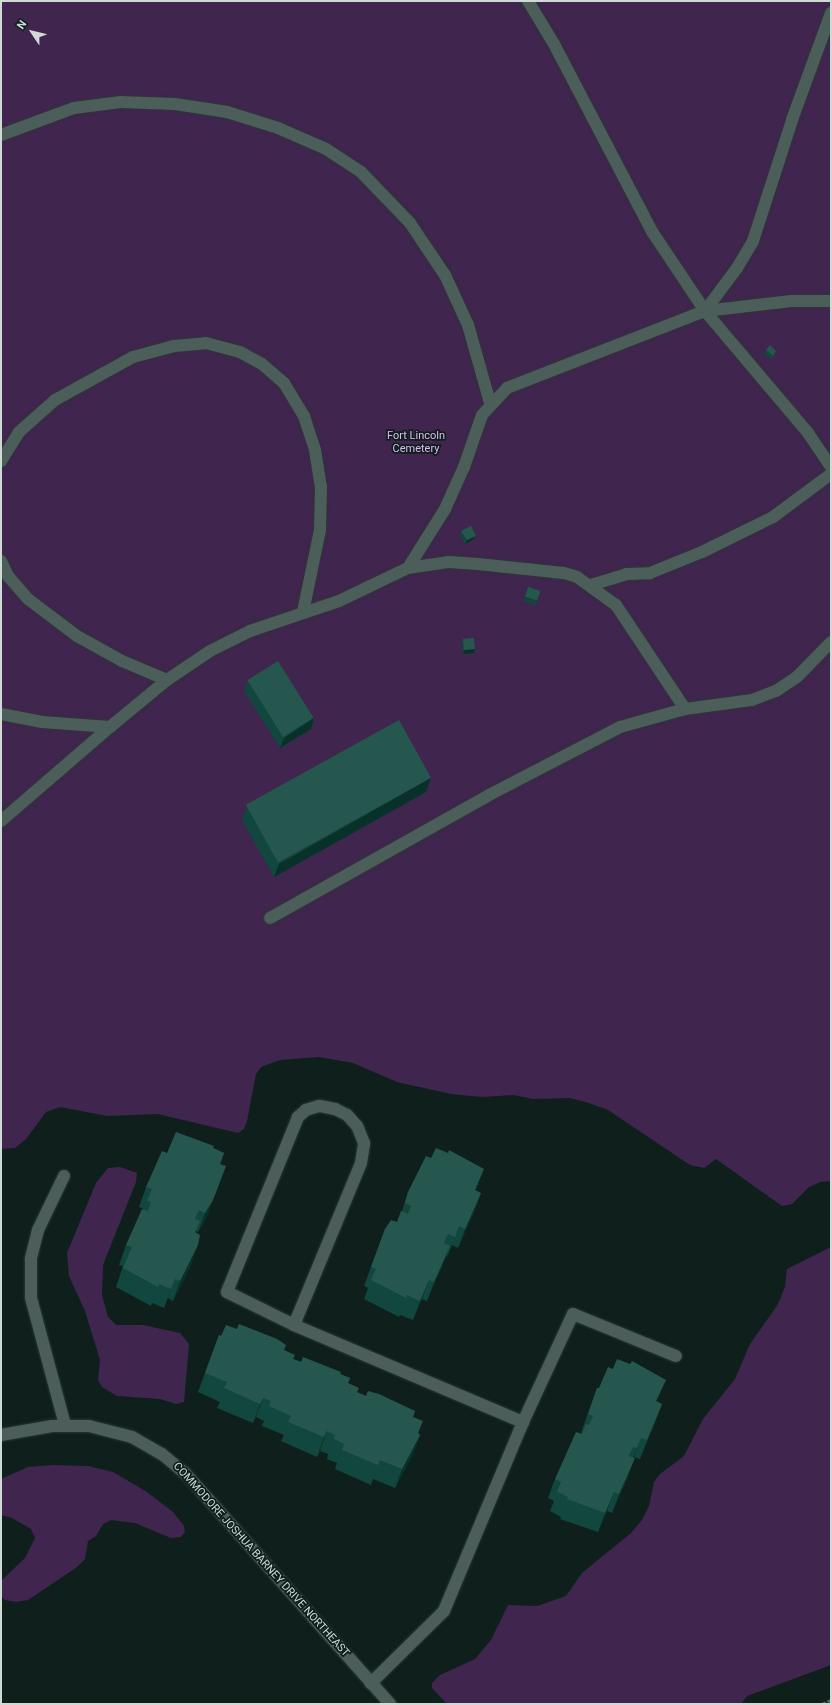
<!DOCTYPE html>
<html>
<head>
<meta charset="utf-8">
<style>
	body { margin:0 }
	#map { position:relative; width:832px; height:1705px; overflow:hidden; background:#0f201c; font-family:Roboto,sans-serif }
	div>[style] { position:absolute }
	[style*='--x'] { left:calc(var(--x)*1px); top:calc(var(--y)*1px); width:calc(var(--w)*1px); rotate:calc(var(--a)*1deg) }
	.green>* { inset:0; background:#40254f }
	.path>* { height:2.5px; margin-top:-1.25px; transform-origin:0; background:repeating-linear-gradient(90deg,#556460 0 4px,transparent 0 6px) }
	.roads { filter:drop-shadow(0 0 1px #2e3735) drop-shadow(0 0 1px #2e3735) }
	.minor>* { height:12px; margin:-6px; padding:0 6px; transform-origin:6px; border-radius:6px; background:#4c5e5a }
	.wall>* { inset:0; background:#11473e; transform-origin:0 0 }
	.shaded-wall>* { inset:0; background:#08312a }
	.building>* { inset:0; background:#26574f; transform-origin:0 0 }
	span { translate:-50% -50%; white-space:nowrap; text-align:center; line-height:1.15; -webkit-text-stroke:3.5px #0f201c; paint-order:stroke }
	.park-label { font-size:11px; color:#dfb6f8 }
	.street-label { font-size:11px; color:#cfdad7 }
	.frame { position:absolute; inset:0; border:2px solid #cfdad7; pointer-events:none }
	.north { position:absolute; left:12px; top:12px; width:40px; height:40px; -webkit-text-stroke:3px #0f201c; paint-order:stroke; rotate:305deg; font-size:11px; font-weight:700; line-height:16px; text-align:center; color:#cfdad7 }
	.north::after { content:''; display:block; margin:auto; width:14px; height:18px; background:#cfdad7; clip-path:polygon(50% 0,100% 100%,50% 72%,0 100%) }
</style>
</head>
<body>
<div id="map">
	<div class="green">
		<i style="clip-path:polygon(1px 1px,831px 1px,831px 1181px,820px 1182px,809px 1187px,792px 1204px,782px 1206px,716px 1159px,704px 1168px,690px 1165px,608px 1110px,589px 1103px,570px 1098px,533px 1099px,514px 1095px,482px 1097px,451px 1094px,397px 1082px,353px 1063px,319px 1057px,280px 1060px,261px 1067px,256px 1074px,247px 1121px,244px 1129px,238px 1133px,158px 1114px,107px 1116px,60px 1107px,46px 1112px,26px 1139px,15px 1148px,1px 1149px)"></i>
		<i style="clip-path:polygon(120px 1167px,137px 1173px,136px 1182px,103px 1265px,102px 1295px,108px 1317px,116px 1325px,143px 1325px,180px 1333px,189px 1344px,184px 1402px,176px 1404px,160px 1399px,117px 1396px,102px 1387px,98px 1380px,100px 1360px,85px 1311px,69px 1276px,67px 1253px,96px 1183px,108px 1168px)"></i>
		<i style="clip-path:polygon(831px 1247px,831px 1665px,747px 1696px,741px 1704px,447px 1704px,432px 1688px,432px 1683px,440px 1675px,475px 1659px,491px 1640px,508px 1605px,537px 1606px,566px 1596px,582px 1573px,631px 1533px,642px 1520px,649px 1506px,654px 1482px,660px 1474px,684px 1456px,703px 1419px,735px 1379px,750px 1344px,777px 1306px,785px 1287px,787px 1269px)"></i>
		<i style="clip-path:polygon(53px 1465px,88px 1466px,113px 1472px,147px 1492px,173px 1512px,184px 1526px,185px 1532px,181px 1537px,171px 1538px,135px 1523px,111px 1520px,103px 1524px,96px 1536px,88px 1541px,85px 1559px,77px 1567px,28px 1600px,16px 1602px,5px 1600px,1px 1596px,1px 1581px,25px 1558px,35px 1538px,31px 1529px,12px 1518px,1px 1515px,1px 1479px,28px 1467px)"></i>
	</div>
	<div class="path">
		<i style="--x:822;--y:1704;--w:10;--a:-24"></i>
	</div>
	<div class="roads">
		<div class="minor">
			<i style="--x:528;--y:1;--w:50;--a:58.8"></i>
			<i style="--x:554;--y:44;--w:213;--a:62.4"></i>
			<i style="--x:653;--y:233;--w:94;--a:56.3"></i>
			<i style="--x:705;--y:311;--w:160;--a:49.8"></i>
			<i style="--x:808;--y:433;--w:41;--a:55.9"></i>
			<i style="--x:1;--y:135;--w:78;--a:-20.3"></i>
			<i style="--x:74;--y:108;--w:47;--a:-7.3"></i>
			<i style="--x:121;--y:102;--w:54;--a:2.1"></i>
			<i style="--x:175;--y:104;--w:53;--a:8.7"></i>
			<i style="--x:227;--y:112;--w:53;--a:17.4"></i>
			<i style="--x:278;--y:128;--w:52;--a:23.6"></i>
			<i style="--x:326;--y:149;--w:42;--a:33.3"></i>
			<i style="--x:361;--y:172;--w:71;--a:46.1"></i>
			<i style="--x:410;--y:223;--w:63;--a:56.1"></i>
			<i style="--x:445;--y:275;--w:55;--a:65.3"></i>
			<i style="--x:468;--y:325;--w:81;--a:74.2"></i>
			<i style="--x:705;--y:311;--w:87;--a:-6.6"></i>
			<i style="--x:791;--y:301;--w:40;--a:0"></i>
			<i style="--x:1;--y:461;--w:34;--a:-58"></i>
			<i style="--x:19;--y:432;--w:48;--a:-41.6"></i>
			<i style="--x:55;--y:400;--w:89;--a:-28.9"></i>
			<i style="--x:133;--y:357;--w:42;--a:-15"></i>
			<i style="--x:174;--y:346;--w:32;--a:-5"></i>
			<i style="--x:206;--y:343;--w:35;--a:15"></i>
			<i style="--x:240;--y:352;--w:25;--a:29"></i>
			<i style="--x:262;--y:364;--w:29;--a:41"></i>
			<i style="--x:284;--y:383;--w:39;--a:59"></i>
			<i style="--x:304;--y:416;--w:36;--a:72"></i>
			<i style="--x:315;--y:450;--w:36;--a:81"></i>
			<i style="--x:321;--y:486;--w:44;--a:91.3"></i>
			<i style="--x:320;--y:530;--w:84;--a:101.7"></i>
			<i style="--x:1;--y:561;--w:17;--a:65"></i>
			<i style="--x:8;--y:576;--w:30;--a:49"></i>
			<i style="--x:28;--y:599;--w:61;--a:37.1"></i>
			<i style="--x:77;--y:636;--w:51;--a:29.1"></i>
			<i style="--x:122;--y:661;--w:49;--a:22.9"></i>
			<i style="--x:408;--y:568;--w:70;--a:-57.9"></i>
			<i style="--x:445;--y:509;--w:46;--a:-65.7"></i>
			<i style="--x:464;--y:467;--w:55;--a:-70.9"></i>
			<i style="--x:482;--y:415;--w:37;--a:-47"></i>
			<i style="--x:507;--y:388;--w:212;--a:-21.3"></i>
			<i style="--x:705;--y:311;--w:54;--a:-53.3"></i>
			<i style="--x:737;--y:268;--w:31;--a:-59"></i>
			<i style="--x:753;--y:241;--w:130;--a:-72.1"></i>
			<i style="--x:793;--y:117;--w:111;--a:-69.9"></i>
			<i style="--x:591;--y:585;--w:37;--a:-17"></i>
			<i style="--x:626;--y:574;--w:24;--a:-2"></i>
			<i style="--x:650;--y:573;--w:56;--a:-22"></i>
			<i style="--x:702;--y:552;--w:79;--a:-26.2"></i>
			<i style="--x:773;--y:517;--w:72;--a:-36.6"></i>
			<i style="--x:1;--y:714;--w:42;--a:11"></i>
			<i style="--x:42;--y:722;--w:68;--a:4.2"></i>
			<i style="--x:1;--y:821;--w:144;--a:-40.8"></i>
			<i style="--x:110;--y:727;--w:74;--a:-39.5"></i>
			<i style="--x:167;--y:680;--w:52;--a:-34"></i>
			<i style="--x:210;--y:651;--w:45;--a:-26.6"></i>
			<i style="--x:250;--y:631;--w:94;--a:-18.6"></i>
			<i style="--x:339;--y:601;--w:76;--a:-25.6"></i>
			<i style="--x:408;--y:568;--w:40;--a:-8.5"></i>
			<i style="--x:448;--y:562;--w:30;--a:4"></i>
			<i style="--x:478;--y:564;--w:86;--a:6"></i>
			<i style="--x:564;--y:573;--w:14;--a:17"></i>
			<i style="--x:577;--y:577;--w:48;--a:35.7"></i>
			<i style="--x:616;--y:605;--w:125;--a:56.4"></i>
			<i style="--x:270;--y:918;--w:251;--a:-29.3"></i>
			<i style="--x:489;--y:795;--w:148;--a:-27.4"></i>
			<i style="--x:620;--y:727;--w:67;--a:-15.5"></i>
			<i style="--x:685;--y:709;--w:68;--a:-7.7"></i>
			<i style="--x:752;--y:700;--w:26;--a:-21"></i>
			<i style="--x:776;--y:691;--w:25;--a:-34"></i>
			<i style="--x:797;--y:677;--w:49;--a:-45.8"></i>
			<i style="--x:64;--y:1176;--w:60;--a:115.7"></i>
			<i style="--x:38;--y:1230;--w:30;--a:104"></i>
			<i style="--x:31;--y:1259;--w:39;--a:90"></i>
			<i style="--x:31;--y:1298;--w:131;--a:75"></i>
			<i style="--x:294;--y:1325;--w:175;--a:-67.5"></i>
			<i style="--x:361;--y:1163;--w:20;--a:-81"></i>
			<i style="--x:364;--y:1143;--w:18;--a:-112"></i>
			<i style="--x:357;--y:1126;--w:15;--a:-132"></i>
			<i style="--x:347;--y:1115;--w:13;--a:-153"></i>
			<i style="--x:335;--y:1109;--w:16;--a:-169"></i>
			<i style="--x:319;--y:1106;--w:14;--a:163"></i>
			<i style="--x:306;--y:1110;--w:11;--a:139"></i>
			<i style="--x:298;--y:1117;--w:189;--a:112.1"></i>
			<i style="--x:227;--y:1292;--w:75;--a:26.2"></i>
			<i style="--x:294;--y:1325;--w:249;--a:23"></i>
			<i style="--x:523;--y:1422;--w:205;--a:112.7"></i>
			<i style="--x:444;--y:1611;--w:103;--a:135.4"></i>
			<i style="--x:523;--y:1422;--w:119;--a:-65.2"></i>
			<i style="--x:573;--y:1314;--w:111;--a:22.2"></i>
			<i style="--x:1;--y:1435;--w:52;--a:-10"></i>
			<i style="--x:52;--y:1426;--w:37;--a:0"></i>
			<i style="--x:89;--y:1426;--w:44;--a:14.3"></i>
			<i style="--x:132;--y:1437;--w:34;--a:30"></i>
			<i style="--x:162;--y:1454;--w:30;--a:40"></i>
			<i style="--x:185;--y:1473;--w:309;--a:48.4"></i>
		</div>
	</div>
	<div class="wall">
		<i style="clip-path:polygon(766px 350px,775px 354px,771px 359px,764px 354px)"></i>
		<i style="clip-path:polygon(461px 531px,476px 536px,474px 539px,465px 544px,460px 534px)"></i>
		<i style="left:528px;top:587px;width:13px;height:15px;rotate:18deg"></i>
		<i style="clip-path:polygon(463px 639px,474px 653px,463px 654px,462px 643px)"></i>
		<i style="clip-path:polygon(248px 680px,314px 718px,311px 729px,280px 748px,244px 691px)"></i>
		<i style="clip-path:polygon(426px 792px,274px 877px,242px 820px,247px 806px)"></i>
		<i style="clip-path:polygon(213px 1148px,224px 1153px,220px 1164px,206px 1219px,198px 1232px,196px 1231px,195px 1232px,191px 1265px,173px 1301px,168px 1298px,164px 1308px,152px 1303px,151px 1306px,116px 1287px,123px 1266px,119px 1265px,126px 1245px,144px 1209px,139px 1207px,146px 1187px,167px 1153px)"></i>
		<i style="clip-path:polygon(476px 1191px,481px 1193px,474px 1212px,458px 1248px,452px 1245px,447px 1257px,446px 1256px,427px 1301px,422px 1299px,413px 1320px,400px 1315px,399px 1317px,364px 1299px,368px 1288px,364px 1286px,385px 1229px,397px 1222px,402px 1211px,408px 1192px)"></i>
		<i style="clip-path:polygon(219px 1335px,284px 1350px,293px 1359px,301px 1362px,340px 1374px,350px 1378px,348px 1383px,357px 1393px,366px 1396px,415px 1411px,413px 1417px,419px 1434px,420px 1435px,413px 1454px,395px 1488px,373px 1479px,371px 1485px,335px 1469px,337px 1463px,327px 1459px,328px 1454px,320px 1451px,317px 1457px,281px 1441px,284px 1435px,262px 1426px,264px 1421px,256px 1417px,253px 1423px,217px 1408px,220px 1402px,198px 1392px)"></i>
		<i style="clip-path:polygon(597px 1388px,657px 1402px,662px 1404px,655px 1423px,640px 1459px,634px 1457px,628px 1477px,612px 1513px,607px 1511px,598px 1532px,560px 1519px,561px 1517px,550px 1511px,554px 1501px,548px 1498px,555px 1479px,582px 1434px,581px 1433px)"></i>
	</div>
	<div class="shaded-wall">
		<i style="clip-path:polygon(476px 536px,474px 539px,465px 544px,467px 540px)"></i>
		<i style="clip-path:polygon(475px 649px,474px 653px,463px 654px,464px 650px)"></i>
		<i style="clip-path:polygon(314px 718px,311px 729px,280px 748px,284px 738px)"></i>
		<i style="clip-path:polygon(431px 778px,426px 792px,274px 877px,279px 864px)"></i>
		<i style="clip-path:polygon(226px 1166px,206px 1219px,198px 1232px,205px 1213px)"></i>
		<i style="clip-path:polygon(484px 1169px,477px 1188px,468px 1210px,475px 1190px)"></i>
		<i style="clip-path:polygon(481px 1193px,474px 1212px,458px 1248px,465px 1229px)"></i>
		<i style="clip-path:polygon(198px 1245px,191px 1265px,173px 1301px,180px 1281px)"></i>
		<i style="clip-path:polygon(450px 1246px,443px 1265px,427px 1301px,434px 1282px)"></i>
		<i style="clip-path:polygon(175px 1279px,168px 1298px,164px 1308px,171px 1289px)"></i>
		<i style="clip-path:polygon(429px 1280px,422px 1299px,413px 1320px,420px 1301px)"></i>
		<i style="clip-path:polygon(666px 1380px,658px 1399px,649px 1420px,656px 1401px)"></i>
		<i style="clip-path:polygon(263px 1398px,256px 1417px,253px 1423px,260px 1404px)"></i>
		<i style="clip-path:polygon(662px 1404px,655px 1423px,640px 1459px,647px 1440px)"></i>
		<i style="clip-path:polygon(327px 1431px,320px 1451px,317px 1457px,324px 1437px)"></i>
		<i style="clip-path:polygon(420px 1435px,413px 1454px,395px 1488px,402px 1469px)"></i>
		<i style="clip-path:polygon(641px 1438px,634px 1457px,629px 1467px,637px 1448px)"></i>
		<i style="clip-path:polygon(635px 1458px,628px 1477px,612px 1513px,619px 1494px)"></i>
		<i style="clip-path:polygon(614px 1492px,607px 1511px,598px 1532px,605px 1513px)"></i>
	</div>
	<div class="building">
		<i style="clip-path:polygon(770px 345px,776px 351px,773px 356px,766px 350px)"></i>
		<i style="clip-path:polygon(471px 526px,476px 536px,467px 540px,461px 531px)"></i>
		<i style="left:528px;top:587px;width:13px;height:10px;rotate:18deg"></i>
		<i style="left:474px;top:638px;width:11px;height:11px;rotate:85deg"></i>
		<i style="left:278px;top:661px;width:67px;height:36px;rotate:58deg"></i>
		<i style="left:399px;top:720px;width:66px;height:175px;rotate:61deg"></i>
		<i style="clip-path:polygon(176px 1132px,214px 1146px,213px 1148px,224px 1153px,220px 1164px,226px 1166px,213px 1200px,205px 1213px,199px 1210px,195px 1219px,200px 1221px,195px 1232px,200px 1235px,198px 1245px,180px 1281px,175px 1279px,171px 1289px,159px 1284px,158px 1287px,123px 1268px,132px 1247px,126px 1245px,142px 1209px,148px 1211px,151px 1202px,147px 1201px,152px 1189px,146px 1187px,162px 1151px,167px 1153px)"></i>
		<i style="clip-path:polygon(436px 1148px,448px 1153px,449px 1150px,484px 1169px,475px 1190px,481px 1193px,465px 1229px,459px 1226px,455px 1237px,448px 1234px,444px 1243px,450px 1246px,434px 1282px,429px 1280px,420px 1301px,407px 1295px,406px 1298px,371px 1280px,376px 1269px,371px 1267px,385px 1229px,391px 1220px,397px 1222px,401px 1211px,408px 1214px,411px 1206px,405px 1203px,408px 1192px,426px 1156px,431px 1158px)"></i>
		<i style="clip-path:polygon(239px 1324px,277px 1339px,286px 1345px,284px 1350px,295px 1355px,293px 1359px,301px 1362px,303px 1357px,341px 1372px,340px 1374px,350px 1378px,348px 1383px,359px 1388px,357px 1392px,366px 1396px,368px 1391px,379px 1394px,415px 1411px,413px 1417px,423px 1421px,418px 1433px,420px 1435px,402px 1469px,380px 1460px,378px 1465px,342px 1450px,344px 1444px,334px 1439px,335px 1435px,327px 1431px,324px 1437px,288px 1422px,291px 1416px,269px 1406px,271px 1401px,263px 1398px,260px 1404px,224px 1388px,227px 1382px,205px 1373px,219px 1335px,221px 1336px,226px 1325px,237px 1329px)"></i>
		<i style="clip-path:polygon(617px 1359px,630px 1364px,632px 1361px,666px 1380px,656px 1401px,662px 1404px,647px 1440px,641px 1438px,637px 1448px,633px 1447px,629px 1456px,635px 1458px,619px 1494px,614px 1492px,605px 1513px,567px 1499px,568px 1497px,557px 1492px,561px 1482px,555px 1479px,576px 1432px,582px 1434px,586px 1424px,589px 1425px,593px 1416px,588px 1414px,597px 1388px,599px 1388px,608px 1367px,613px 1369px)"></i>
	</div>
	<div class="park-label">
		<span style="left:416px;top:443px">Fort Lincoln<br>Cemetery</span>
	</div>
	<div class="street-label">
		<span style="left:261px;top:1560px;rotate:48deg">COMMODORE JOSHUA BARNEY DRIVE NORTHEAST</span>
	</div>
	<div class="frame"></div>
	<div class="north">N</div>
</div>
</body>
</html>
